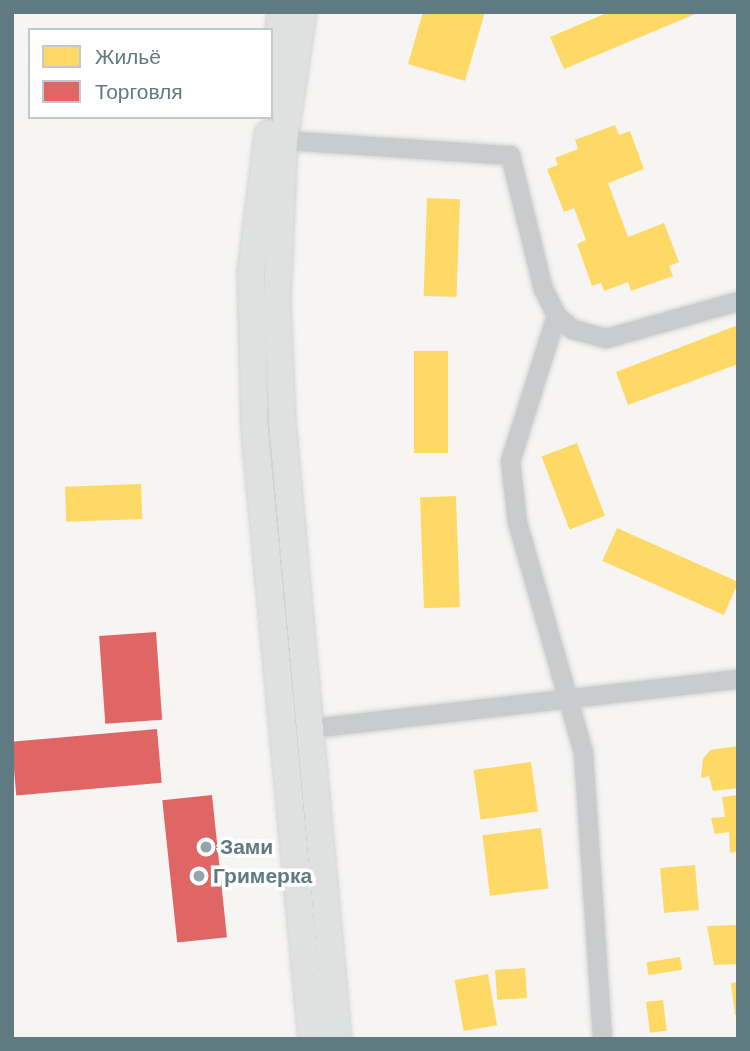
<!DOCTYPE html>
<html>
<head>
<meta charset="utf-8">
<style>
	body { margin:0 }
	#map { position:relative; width:750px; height:1051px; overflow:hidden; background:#f6f5f4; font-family:Arial,sans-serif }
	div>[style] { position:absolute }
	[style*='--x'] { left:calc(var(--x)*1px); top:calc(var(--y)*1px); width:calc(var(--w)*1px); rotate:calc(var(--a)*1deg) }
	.homes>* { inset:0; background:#ffd966; transform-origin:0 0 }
	.shops>* { inset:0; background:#e06666; transform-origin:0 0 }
	.roads { filter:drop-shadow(0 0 2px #d1d2d2) drop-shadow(0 0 2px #d1d2d2) }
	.minor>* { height:19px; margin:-9.5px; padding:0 9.5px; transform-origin:9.5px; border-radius:9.5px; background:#cacbcc }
	.secondary>* { height:26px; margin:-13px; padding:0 13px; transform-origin:13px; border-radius:13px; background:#dfe0e0 }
	.dots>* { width:19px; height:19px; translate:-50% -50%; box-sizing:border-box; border:4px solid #fff; border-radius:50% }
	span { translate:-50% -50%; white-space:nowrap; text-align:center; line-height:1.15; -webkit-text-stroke:7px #fff; paint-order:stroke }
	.poi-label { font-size:21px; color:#607a81; font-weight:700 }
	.left { translate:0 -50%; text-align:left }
	.frame { position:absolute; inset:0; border:14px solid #607a81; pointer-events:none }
	.legend { position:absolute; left:28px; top:28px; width:245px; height:91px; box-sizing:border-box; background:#fff; border:2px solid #bfcacd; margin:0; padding:9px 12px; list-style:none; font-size:21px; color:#607a81 }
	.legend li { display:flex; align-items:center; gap:14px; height:35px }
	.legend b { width:35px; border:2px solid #bfcacd }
</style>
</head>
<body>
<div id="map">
	<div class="homes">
		<i style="clip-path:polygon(423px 12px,485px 12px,465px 81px,408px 64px)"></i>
		<i style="clip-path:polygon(609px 12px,700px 12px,564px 69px,550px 37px)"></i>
		<i style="clip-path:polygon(615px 125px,619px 135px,630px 131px,644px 169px,608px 183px,628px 237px,664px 223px,679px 262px,669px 266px,673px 276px,631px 291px,628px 282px,604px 291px,601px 283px,592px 286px,577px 244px,586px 240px,574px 208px,564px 212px,547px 169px,558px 165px,555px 158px,578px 149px,575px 140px)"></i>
		<i style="left:427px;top:198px;width:33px;height:98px;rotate:2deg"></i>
		<i style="clip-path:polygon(738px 325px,738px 364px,628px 405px,616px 372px)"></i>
		<i style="left:414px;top:351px;width:34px;height:102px"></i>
		<i style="left:577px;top:443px;width:78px;height:38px;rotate:69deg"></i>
		<i style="left:141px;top:484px;width:35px;height:76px;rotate:88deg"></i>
		<i style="left:456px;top:496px;width:111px;height:36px;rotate:88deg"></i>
		<i style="left:617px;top:528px;width:133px;height:36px;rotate:24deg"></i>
		<i style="clip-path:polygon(738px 746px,738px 788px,713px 791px,709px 776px,701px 778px,703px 759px,710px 750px)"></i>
		<i style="left:531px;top:762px;width:50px;height:58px;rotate:82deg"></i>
		<i style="clip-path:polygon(738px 795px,738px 851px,730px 853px,729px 832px,715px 834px,711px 818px,725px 817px,722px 797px)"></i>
		<i style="left:541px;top:828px;width:61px;height:59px;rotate:83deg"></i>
		<i style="left:695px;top:865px;width:45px;height:35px;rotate:85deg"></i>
		<i style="clip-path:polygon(738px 925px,738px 964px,714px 965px,707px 926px)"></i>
		<i style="left:680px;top:957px;width:13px;height:34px;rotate:81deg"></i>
		<i style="left:525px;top:968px;width:30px;height:30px;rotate:86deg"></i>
		<i style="left:488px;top:974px;width:52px;height:34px;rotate:80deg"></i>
		<i style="clip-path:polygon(738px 982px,738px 1015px,735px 1015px,731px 983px)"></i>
		<i style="left:663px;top:1000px;width:31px;height:17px;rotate:83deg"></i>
	</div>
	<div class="shops">
		<i style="left:156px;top:632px;width:88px;height:57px;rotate:86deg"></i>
		<i style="left:157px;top:729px;width:54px;height:146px;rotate:85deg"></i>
		<i style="left:212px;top:795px;width:143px;height:50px;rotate:84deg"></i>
	</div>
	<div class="roads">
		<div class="minor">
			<i style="--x:284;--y:140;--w:226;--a:3.8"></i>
			<i style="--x:510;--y:155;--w:138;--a:76.2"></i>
			<i style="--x:543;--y:289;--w:29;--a:63"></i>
			<i style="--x:556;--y:315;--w:21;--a:41"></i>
			<i style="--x:572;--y:329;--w:35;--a:15"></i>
			<i style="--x:606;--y:338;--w:137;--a:-15.7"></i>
			<i style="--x:556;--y:315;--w:153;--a:107.5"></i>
			<i style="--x:510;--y:461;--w:61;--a:83.5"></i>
			<i style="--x:517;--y:522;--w:239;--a:74"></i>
			<i style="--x:583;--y:752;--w:288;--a:86.2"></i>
			<i style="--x:312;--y:728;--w:429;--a:-6.6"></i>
		</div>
		<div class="secondary">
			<i style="--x:303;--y:12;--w:129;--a:98.4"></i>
			<i style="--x:284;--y:140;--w:160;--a:92.5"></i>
			<i style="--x:277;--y:300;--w:121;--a:87.6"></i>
			<i style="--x:282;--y:421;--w:621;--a:84.82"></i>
			<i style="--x:271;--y:105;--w:94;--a:-83.9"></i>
			<i style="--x:268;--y:134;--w:140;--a:97"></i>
			<i style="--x:251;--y:273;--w:159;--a:88.6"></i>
			<i style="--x:255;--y:432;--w:610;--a:84.64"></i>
		</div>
	</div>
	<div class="dots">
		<i style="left:206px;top:847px;background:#94a5a9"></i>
		<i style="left:199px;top:876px;background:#94a5a9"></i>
	</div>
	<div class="poi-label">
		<span class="left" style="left:220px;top:847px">Зами</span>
		<span class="left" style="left:213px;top:876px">Гримерка</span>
	</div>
	<div class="frame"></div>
	<ul class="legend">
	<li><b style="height:19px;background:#ffd966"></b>Жильё</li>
	<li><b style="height:19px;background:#e06666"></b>Торговля</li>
	</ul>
</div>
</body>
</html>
